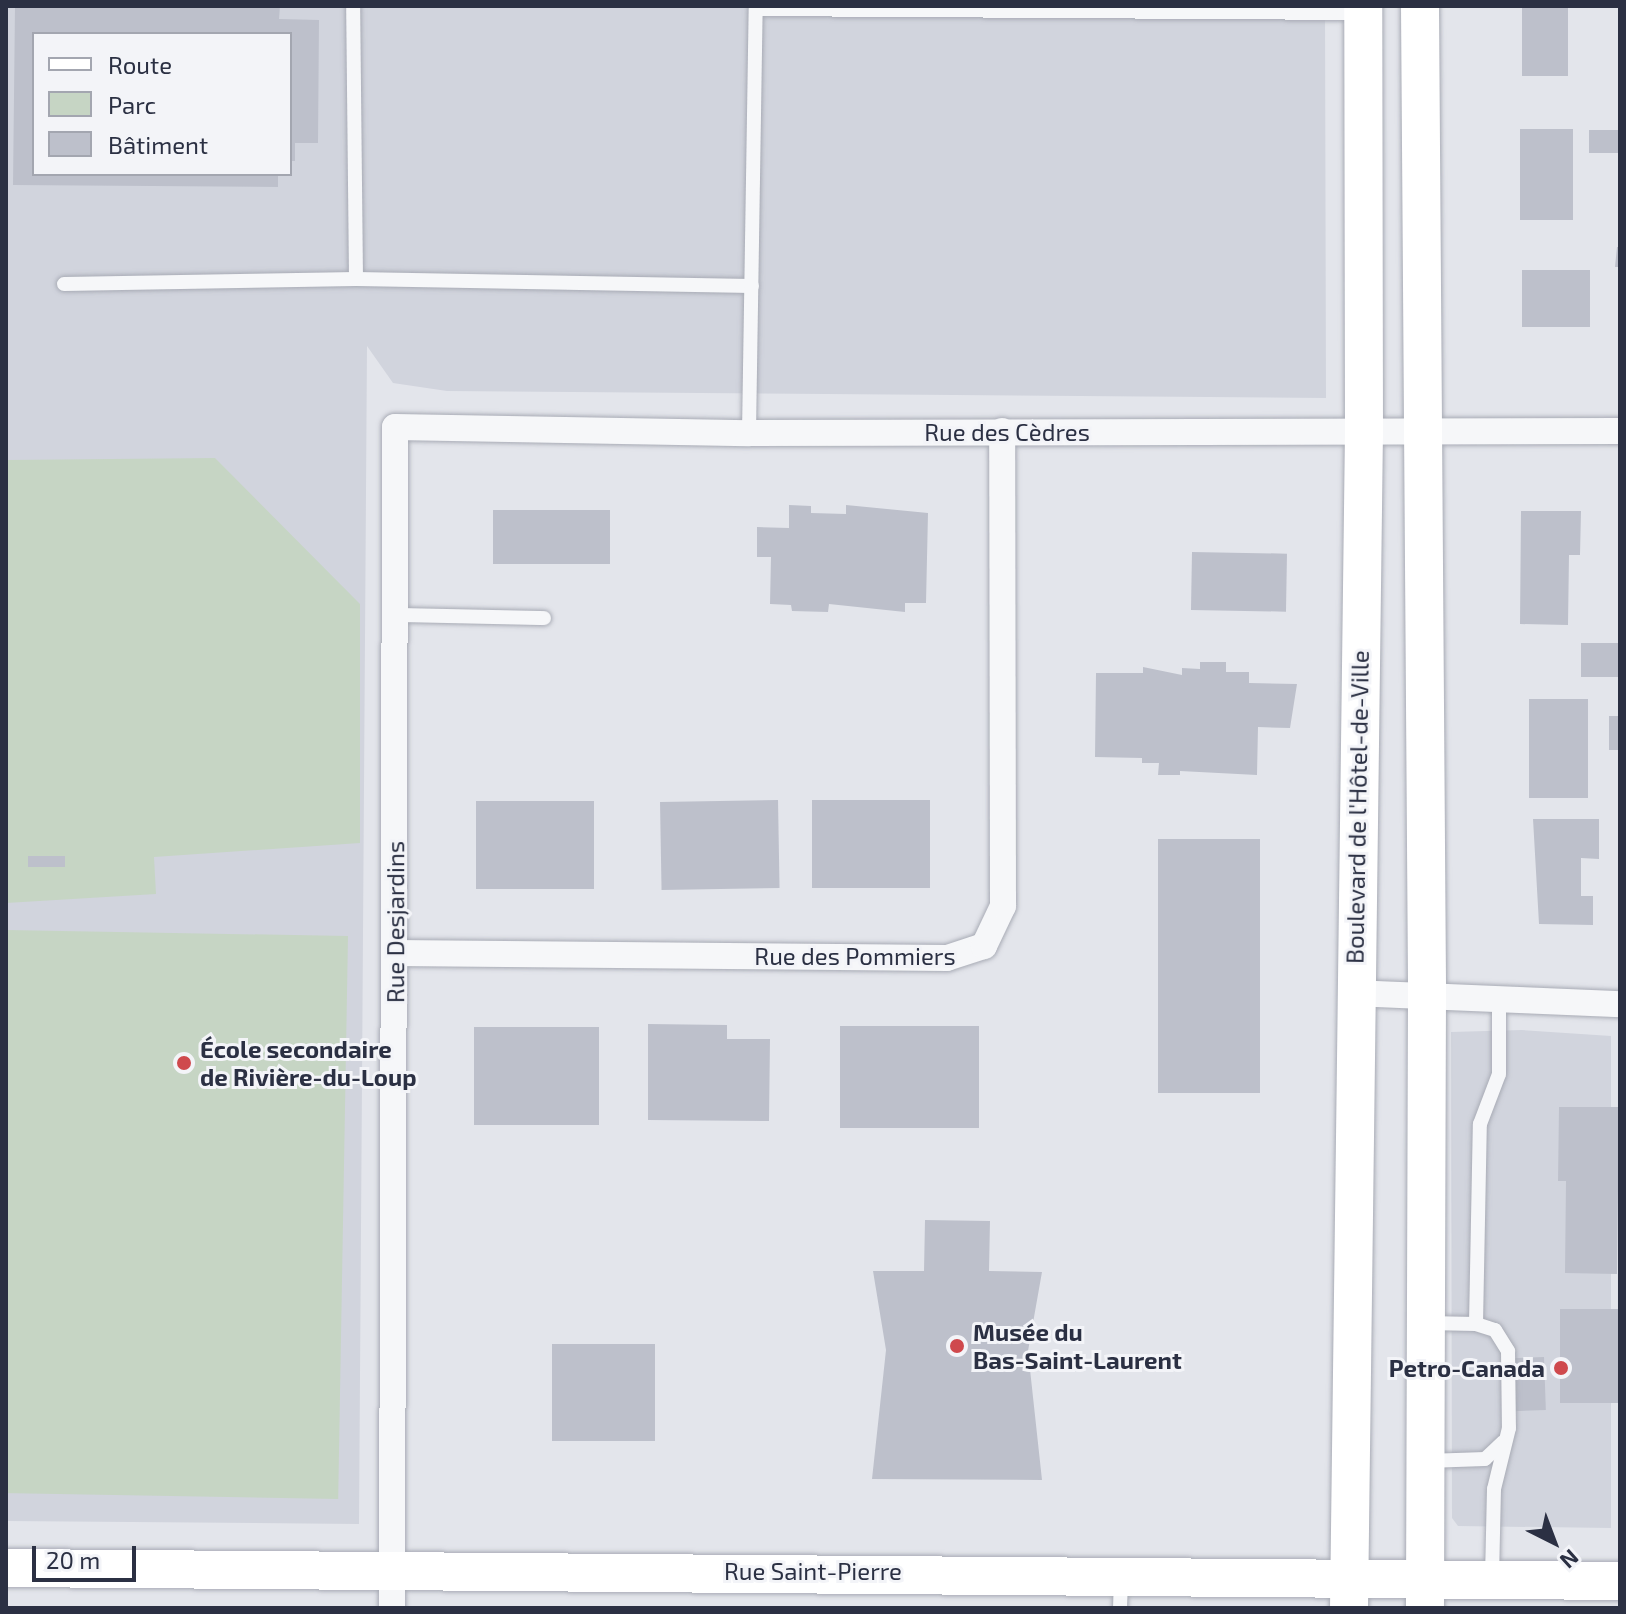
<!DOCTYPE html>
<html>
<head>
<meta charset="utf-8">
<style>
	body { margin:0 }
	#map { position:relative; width:1626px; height:1614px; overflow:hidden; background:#e3e5eb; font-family:"Exo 2",sans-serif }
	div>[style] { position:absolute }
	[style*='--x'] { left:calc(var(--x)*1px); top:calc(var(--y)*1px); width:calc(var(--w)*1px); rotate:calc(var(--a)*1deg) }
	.built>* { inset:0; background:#d1d4dd }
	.green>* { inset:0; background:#c6d5c4; transform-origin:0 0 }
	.building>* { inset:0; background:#bdc0cb; transform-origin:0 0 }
	.roads { filter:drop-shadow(0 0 2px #a8abb5) drop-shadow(0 0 2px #a8abb5) }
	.lane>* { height:14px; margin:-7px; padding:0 7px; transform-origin:7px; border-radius:7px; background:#f6f7f9 }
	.street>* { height:26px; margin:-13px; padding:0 13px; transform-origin:13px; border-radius:13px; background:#f6f7f9 }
	.secondary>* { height:38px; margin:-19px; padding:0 19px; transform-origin:19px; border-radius:19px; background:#fff }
	.dots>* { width:22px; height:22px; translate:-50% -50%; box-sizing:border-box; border:4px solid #f3f4f8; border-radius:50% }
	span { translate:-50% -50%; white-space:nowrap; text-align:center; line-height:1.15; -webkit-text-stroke:6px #f3f4f8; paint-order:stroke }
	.street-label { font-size:24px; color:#2b3043 }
	.poi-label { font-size:24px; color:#2b3043; font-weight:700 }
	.left { translate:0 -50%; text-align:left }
	.right { translate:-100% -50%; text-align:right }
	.frame { position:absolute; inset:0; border:8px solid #2b3043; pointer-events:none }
	.legend { position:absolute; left:32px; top:32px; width:260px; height:144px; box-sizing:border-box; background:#f3f4f8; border:2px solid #a3a6b0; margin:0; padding:10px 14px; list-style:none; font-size:24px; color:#2b3043 }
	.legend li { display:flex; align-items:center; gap:16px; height:40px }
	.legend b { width:40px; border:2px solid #a3a6b0 }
	.north { position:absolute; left:1514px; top:1502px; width:80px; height:80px; -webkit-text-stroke:6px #f3f4f8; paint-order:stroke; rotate:138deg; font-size:22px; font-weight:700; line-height:32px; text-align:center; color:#2b3043 }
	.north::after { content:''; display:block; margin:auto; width:28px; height:36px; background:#2b3043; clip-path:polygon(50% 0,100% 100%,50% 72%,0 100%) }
	.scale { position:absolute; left:32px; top:1546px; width:104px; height:36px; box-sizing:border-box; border:4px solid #2b3043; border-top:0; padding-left:10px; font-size:24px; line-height:28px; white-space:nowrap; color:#2b3043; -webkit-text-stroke:6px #f3f4f8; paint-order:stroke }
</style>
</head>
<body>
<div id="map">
	<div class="built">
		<i style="clip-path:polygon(evenodd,6px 6px,1325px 6px,1326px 398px,447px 391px,393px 383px,367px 346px,359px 1524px,6px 1521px,6px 6px,34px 34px,290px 34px,290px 174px,34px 174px,34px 34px)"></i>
		<i style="clip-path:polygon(1522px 1030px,1611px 1036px,1611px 1528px,1458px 1526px,1452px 1518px,1451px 1032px)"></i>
	</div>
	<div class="green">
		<i style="clip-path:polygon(215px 458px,360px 604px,360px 843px,154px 857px,156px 894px,6px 903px,6px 460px)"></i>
		<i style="left:348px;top:936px;width:563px;height:342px;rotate:91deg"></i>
	</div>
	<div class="building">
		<i style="clip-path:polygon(15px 6px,280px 6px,279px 19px,319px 20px,318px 143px,295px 143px,295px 161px,290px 161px,290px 34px,34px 34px,34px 174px,278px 174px,278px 187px,13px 185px)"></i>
		<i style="left:1522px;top:6px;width:46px;height:70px"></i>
		<i style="left:1520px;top:129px;width:53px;height:91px"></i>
		<i style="left:1620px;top:130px;width:23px;height:31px;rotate:90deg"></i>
		<i style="clip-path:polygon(1617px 247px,1620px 247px,1620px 267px,1615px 267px)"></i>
		<i style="left:1522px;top:270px;width:68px;height:57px"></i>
		<i style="clip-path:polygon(789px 505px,811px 506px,811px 513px,846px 514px,846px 505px,928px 513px,926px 603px,905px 603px,905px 612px,829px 604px,828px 612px,792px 611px,791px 605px,770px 604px,771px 557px,757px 557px,757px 527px,789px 528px)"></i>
		<i style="left:493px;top:510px;width:117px;height:54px"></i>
		<i style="clip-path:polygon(1521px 511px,1581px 511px,1580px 555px,1569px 555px,1568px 625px,1520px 624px)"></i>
		<i style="left:1192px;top:552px;width:95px;height:58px;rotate:1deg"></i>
		<i style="left:1620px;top:643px;width:34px;height:39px;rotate:90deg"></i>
		<i style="clip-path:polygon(1200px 662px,1226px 662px,1226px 672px,1249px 672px,1249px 683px,1297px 684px,1290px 728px,1258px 727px,1257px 775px,1180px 771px,1180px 775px,1158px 775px,1159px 763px,1142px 763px,1142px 758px,1095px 757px,1096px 673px,1143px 673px,1143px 667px,1182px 675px,1182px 668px,1200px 669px)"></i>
		<i style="left:1529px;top:699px;width:59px;height:99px"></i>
		<i style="left:1609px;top:716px;width:11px;height:34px"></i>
		<i style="left:778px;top:800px;width:88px;height:118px;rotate:89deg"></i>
		<i style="left:930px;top:800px;width:88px;height:118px;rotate:90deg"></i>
		<i style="left:476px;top:801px;width:118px;height:88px"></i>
		<i style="clip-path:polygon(1533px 819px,1599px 819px,1599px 859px,1581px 858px,1581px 896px,1593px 896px,1593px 925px,1539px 924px)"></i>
		<i style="left:1260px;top:839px;width:254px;height:102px;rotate:90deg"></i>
		<i style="left:65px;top:856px;width:11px;height:37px;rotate:90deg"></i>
		<i style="clip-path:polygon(648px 1024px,727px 1025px,727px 1039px,770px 1039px,769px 1121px,648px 1120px)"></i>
		<i style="left:840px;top:1026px;width:139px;height:102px"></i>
		<i style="left:474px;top:1027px;width:125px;height:98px"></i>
		<i style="clip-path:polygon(1559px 1107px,1619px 1107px,1617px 1274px,1565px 1273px,1566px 1181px,1558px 1181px)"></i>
		<i style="clip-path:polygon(925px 1220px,990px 1221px,989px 1271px,1042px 1272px,1028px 1351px,1042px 1480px,872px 1479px,886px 1350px,873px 1271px,924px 1271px)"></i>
		<i style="left:1560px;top:1309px;width:60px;height:94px"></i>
		<i style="left:552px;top:1344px;width:103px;height:97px"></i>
		<i style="left:1544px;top:1357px;width:53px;height:41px;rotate:88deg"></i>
	</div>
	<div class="roads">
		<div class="lane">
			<i style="--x:356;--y:279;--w:396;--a:1"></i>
			<i style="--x:64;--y:284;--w:292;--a:-1"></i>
			<i style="--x:356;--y:279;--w:273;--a:-90.6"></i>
			<i style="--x:749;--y:433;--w:424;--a:-89.1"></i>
			<i style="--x:756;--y:9;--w:606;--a:0.38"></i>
			<i style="--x:396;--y:615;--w:148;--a:1.2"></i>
			<i style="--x:1427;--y:1323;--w:49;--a:1.2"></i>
			<i style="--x:1476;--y:1324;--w:200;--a:-88.9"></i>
			<i style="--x:1480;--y:1124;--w:53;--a:-69.2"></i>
			<i style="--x:1499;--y:1074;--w:75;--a:-90"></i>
			<i style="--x:1476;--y:1324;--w:20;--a:18"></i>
			<i style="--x:1495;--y:1330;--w:25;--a:58"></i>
			<i style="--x:1508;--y:1351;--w:77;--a:89.3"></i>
			<i style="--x:1509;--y:1428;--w:63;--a:103.8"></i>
			<i style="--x:1494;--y:1489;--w:90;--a:91.3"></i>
			<i style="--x:1427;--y:1461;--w:58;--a:-2"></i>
			<i style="--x:1485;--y:1459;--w:25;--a:-43"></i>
			<i style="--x:1120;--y:1608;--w:32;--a:-88"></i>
		</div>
		<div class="street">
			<i style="--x:395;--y:953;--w:552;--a:0.52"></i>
			<i style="--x:947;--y:958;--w:39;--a:-18"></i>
			<i style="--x:984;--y:946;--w:44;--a:-64.6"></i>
			<i style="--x:1003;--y:906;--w:475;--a:-90.1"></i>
			<i style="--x:1353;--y:993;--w:267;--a:2.4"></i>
			<i style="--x:392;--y:1608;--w:1181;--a:-89.85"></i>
			<i style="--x:395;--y:427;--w:354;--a:1"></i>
			<i style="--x:749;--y:433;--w:871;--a:-0.13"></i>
		</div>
		<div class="secondary">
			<i style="--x:1420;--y:6;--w:990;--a:89.59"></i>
			<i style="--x:1427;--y:996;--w:612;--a:90.19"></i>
			<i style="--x:6;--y:1568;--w:1614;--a:0.46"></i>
			<i style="--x:1349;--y:1608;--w:1179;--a:-89.27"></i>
			<i style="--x:1364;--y:429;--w:423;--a:-90.1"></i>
		</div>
	</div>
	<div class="dots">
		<i style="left:184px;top:1063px;background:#cf494d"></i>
		<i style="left:957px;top:1346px;background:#cf494d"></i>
		<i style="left:1561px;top:1368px;background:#cf494d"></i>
	</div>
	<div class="street-label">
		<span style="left:1007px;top:432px">Rue des Cèdres</span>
		<span style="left:1357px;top:807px;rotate:-89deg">Boulevard de l'Hôtel-de-Ville</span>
		<span style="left:395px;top:922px;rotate:-90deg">Rue Desjardins</span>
		<span style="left:855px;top:956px">Rue des Pommiers</span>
		<span style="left:813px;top:1571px">Rue Saint-Pierre</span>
	</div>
	<div class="poi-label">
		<span class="left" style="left:200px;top:1063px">École secondaire<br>de Rivière-du-Loup</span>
		<span class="left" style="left:973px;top:1346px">Musée du<br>Bas-Saint-Laurent</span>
		<span class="right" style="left:1545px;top:1368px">Petro-Canada</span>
	</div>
	<div class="frame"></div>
	<ul class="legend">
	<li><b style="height:10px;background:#fff"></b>Route</li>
	<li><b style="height:22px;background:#c6d5c4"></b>Parc</li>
	<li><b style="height:22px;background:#bdc0cb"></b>Bâtiment</li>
	</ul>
	<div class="north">N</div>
	<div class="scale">20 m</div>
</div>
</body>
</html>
